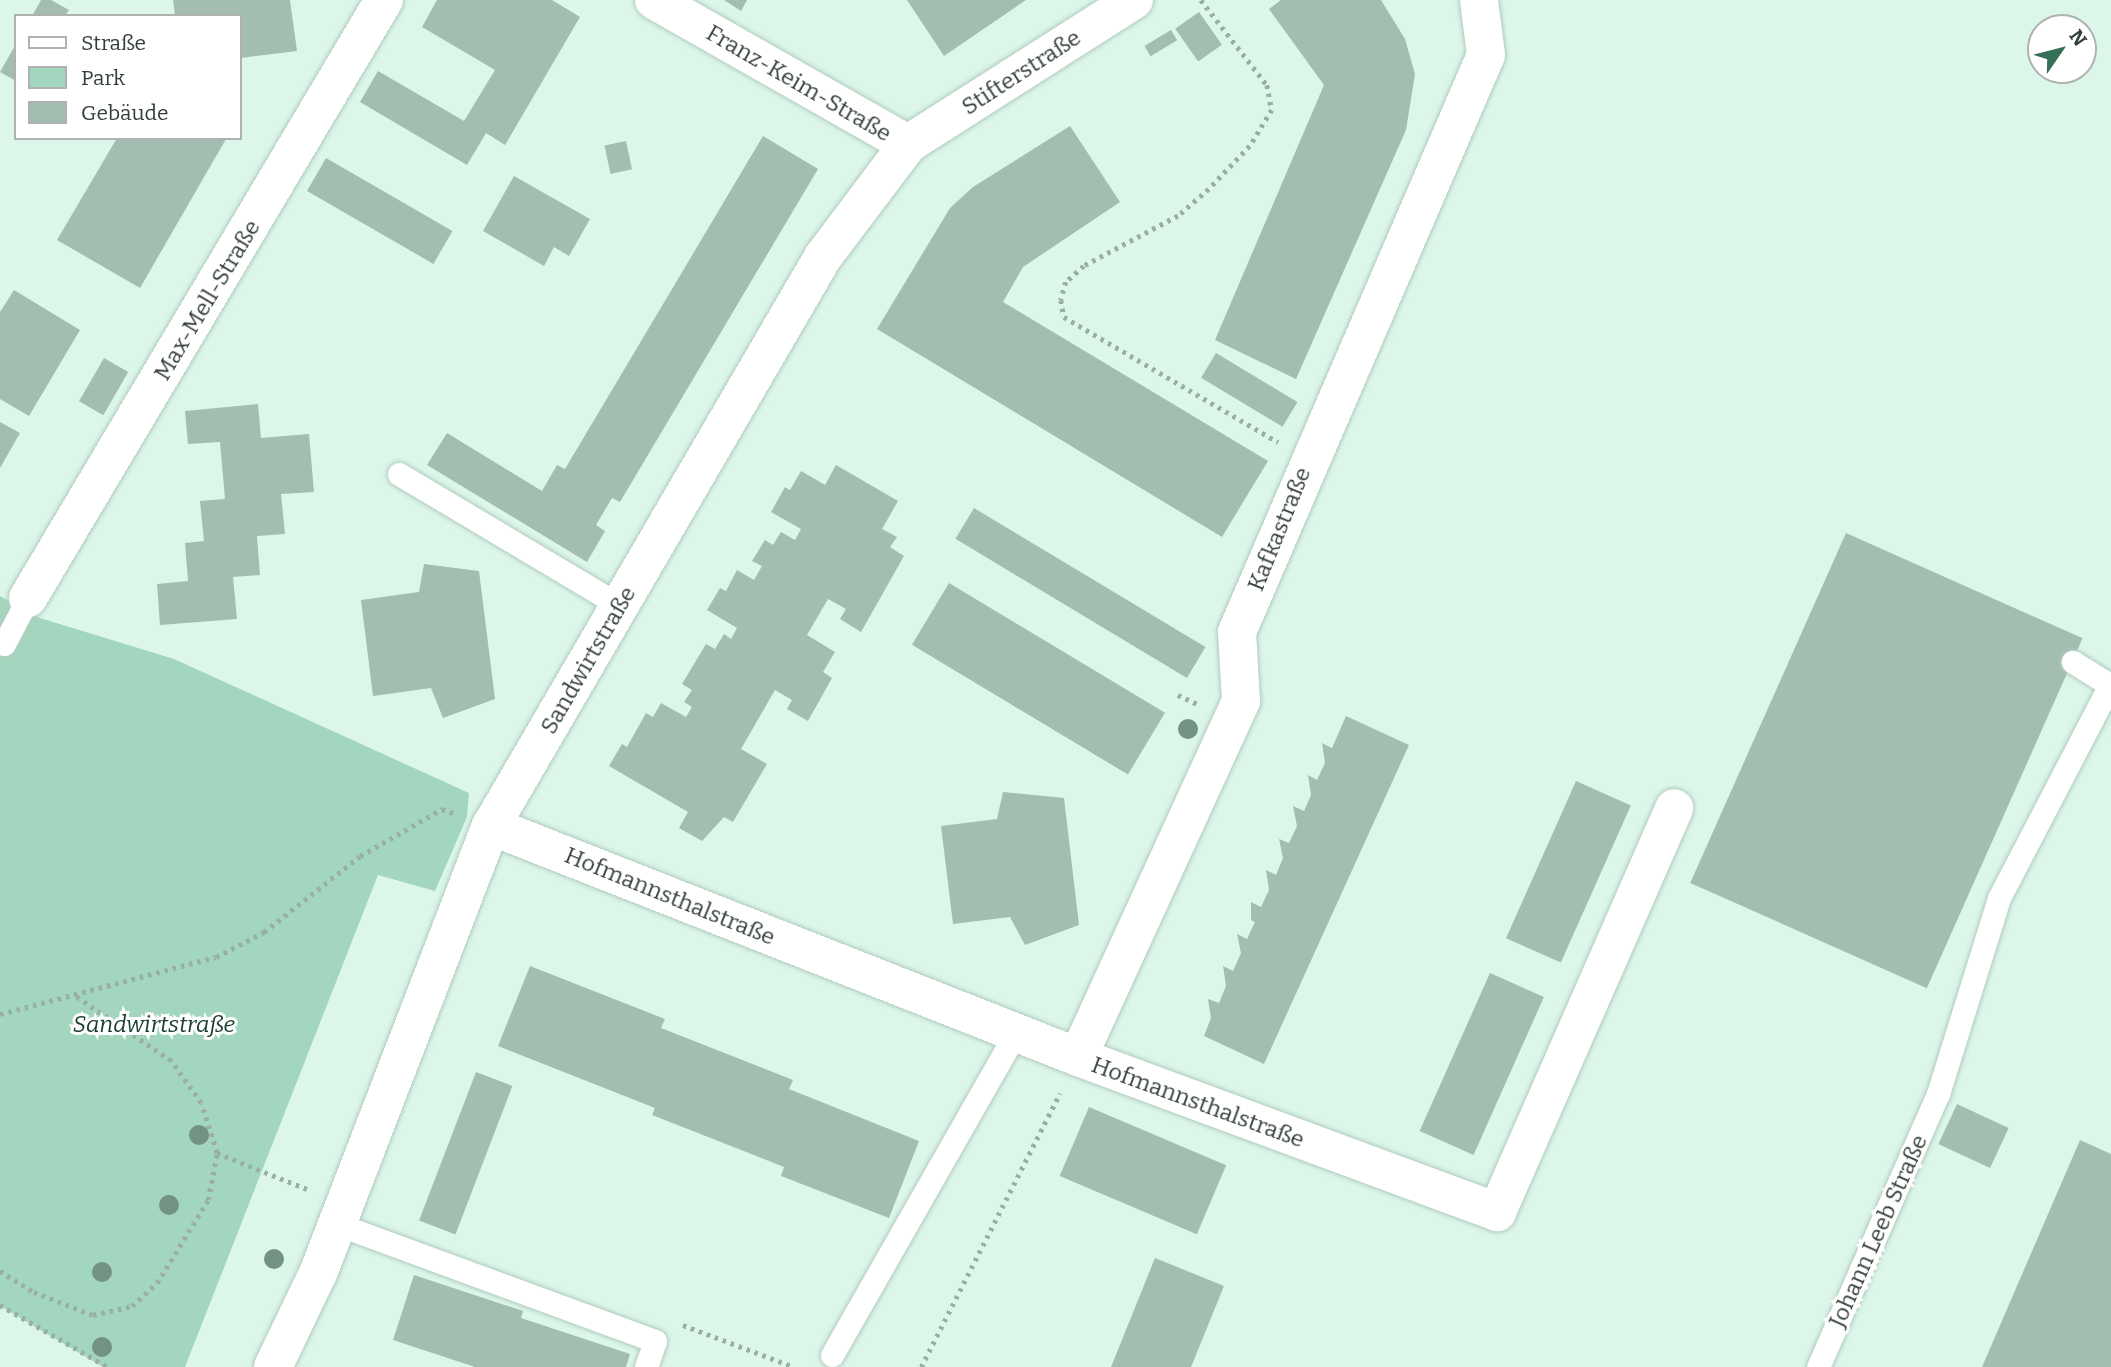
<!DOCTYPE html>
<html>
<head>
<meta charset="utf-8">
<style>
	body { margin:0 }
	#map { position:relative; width:2111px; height:1367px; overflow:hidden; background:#dcf7ea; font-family:Bitter,serif }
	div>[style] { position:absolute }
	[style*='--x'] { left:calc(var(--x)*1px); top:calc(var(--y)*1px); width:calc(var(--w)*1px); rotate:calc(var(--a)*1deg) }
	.green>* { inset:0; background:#a3d6be }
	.building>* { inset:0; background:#a3bdb0; transform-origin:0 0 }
	.path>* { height:4.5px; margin-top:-2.25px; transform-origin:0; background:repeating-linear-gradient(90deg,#9aafa4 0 3.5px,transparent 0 8.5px) }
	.roads { filter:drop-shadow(0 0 2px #b1cbbe) drop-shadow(0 0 2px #b1cbbe) }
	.lane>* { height:23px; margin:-11.5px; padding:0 11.5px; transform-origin:11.5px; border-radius:11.5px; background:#fff }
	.street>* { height:38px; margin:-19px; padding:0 19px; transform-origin:19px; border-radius:19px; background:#fff }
	.trees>* { width:20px; height:20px; margin:-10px; border-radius:50%; background:#729284 }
	span { translate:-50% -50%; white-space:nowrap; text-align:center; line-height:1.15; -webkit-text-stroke:6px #fff; paint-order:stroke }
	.street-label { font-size:23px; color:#343f39 }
	.park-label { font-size:23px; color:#1b4031; font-style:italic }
	.legend { position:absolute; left:14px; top:14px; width:228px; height:126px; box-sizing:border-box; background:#fff; border:2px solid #aeb2b0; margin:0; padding:9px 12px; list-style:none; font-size:21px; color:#343f39 }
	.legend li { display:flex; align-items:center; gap:14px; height:35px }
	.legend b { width:35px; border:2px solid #aeb2b0 }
	.north { position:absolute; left:2027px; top:14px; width:70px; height:70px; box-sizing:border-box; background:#fff; border:2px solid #aeb2b0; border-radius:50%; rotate:55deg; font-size:19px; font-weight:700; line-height:28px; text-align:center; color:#343f39 }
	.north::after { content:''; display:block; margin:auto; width:24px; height:32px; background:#366f57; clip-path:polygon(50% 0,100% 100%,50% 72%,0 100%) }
</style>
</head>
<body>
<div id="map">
	<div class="green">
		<i style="clip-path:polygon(0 596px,40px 618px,174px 659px,469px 793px,467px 817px,435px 891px,378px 875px,185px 1367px,103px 1367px,0 1306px)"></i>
	</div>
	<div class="building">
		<i style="clip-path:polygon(41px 0,51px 0,69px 10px,65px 16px,32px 16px)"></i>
		<i style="clip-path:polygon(173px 0,290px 0,297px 51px,240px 58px,240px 16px,175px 16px)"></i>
		<i style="clip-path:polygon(437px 0,552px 0,580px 17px,505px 145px,486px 133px,467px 165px,360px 102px,378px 71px,464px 121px,495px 70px,422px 27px)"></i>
		<i style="clip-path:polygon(724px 0,747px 0,741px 11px)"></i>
		<i style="clip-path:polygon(907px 0,1026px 0,944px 56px)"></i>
		<i style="clip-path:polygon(1281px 0,1381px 0,1405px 39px,1415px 74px,1406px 130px,1296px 379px,1215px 340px,1324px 85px,1269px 9px)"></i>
		<i style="left:1199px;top:12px;width:40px;height:29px;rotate:55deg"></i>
		<i style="left:1171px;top:30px;width:12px;height:31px;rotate:59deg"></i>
		<i style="clip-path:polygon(16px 44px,16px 81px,0 72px)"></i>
		<i style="clip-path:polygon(1070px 126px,1120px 202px,1023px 267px,1003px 302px,1268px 461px,1222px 537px,877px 329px,950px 208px,973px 187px)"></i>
		<i style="clip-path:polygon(763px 136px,818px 169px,620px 502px,612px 498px,596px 525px,605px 531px,587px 562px,427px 465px,447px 433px,542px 491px,557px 465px,565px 469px)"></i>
		<i style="clip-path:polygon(117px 138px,226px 139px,140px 288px,57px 240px)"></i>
		<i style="left:626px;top:141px;width:29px;height:22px;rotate:78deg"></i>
		<i style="left:326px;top:158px;width:146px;height:38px;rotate:30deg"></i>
		<i style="clip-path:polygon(514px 176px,590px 219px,569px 256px,554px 247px,544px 266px,483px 231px)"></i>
		<i style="clip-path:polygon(14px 290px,80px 330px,29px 416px,0 399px,0 312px)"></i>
		<i style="left:1216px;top:353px;width:95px;height:29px;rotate:31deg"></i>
		<i style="left:104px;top:358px;width:28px;height:50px;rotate:30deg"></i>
		<i style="clip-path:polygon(258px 404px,261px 438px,309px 434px,314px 492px,281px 494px,285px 534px,257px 536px,260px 575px,233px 577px,237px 619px,160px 625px,157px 584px,188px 581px,185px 543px,204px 541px,200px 501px,225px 499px,220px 442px,188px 444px,185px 411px)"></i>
		<i style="clip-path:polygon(0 422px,20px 433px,0 468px)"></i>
		<i style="clip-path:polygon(836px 465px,898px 501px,882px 529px,897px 537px,890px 547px,904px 556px,861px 632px,840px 619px,846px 609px,828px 599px,807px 635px,835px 652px,823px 672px,832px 678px,808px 721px,787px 709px,792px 700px,775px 690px,741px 749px,767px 764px,733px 822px,724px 817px,702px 841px,679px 828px,688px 812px,609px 766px,622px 744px,627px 747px,646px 713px,653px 717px,661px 703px,686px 717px,692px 707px,684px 702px,692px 690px,682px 684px,706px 644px,715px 649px,724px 634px,731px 639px,737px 628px,707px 610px,720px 588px,726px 591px,737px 570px,754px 580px,762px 566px,752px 561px,765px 540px,773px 545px,781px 532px,795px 540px,801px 529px,771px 512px,785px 487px,790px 490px,801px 471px,825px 485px)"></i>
		<i style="left:974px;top:508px;width:270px;height:36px;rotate:31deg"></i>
		<i style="left:1846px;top:533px;width:259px;height:383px;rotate:24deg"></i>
		<i style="clip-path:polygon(424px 564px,479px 571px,495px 699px,443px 718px,431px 688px,373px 696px,361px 600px,419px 592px)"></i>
		<i style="left:949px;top:583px;width:252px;height:72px;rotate:31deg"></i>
		<i style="clip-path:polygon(1346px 716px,1409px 745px,1264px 1064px,1204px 1036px,1211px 1018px,1208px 999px,1219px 1003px,1226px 986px,1223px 966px,1233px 971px,1241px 953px,1237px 934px,1247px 939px,1255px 922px,1251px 920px,1251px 902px,1261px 907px,1269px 890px,1266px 870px,1276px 875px,1283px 858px,1279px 839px,1289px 843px,1297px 826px,1293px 806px,1304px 811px,1311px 795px,1308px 775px,1317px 780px,1325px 763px,1322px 743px,1332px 748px)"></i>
		<i style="left:1576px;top:781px;width:60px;height:172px;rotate:24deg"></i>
		<i style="clip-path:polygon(1003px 792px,1064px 798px,1079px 925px,1025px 945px,1010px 917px,953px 924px,941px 826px,997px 819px)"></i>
		<i style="clip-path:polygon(530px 966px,665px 1019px,661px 1028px,793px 1080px,789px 1089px,919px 1141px,889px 1218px,781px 1176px,784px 1167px,652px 1115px,655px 1108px,498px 1046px)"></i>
		<i style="left:1490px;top:973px;width:59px;height:173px;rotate:24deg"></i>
		<i style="left:476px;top:1072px;width:39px;height:159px;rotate:21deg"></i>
		<i style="left:1957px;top:1104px;width:57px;height:44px;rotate:25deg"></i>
		<i style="left:1089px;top:1107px;width:149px;height:75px;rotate:23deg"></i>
		<i style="clip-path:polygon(2080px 1140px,2111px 1154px,2111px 1367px,1982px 1367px)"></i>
		<i style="clip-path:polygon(1155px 1258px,1224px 1286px,1191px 1367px,1111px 1367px)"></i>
		<i style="clip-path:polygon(414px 1275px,523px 1311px,521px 1318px,630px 1354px,626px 1367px,475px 1367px,393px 1340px)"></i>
	</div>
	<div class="path">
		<i style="--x:1201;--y:0;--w:108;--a:52.2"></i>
		<i style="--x:1267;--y:85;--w:25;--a:79"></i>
		<i style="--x:1272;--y:110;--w:42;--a:121.4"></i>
		<i style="--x:1250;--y:146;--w:59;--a:133.6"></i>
		<i style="--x:1209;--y:189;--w:41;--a:138.9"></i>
		<i style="--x:1178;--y:216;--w:106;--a:152"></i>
		<i style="--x:1084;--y:266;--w:24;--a:138"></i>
		<i style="--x:1066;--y:282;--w:19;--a:106"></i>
		<i style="--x:1061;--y:300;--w:17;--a:80"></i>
		<i style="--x:1064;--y:317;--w:248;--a:30.3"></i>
		<i style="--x:1178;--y:695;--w:21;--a:25"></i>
		<i style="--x:0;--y:1014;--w:223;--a:-14.8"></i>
		<i style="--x:216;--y:957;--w:54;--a:-27.5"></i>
		<i style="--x:264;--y:932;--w:122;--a:-38.4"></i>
		<i style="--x:360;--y:856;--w:95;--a:-29.8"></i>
		<i style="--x:442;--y:809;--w:12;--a:20"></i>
		<i style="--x:217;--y:1153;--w:97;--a:21.8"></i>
		<i style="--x:0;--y:1271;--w:40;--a:32"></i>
		<i style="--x:34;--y:1292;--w:63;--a:21.3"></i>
		<i style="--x:93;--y:1315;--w:40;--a:-13"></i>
		<i style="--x:132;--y:1306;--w:34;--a:-43"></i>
		<i style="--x:157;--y:1283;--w:97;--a:-58.4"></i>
		<i style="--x:208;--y:1200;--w:48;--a:-79.2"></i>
		<i style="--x:217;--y:1153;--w:52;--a:-107.7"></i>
		<i style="--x:201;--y:1103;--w:52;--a:-125.5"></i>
		<i style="--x:171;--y:1061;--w:116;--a:-145.9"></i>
		<i style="--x:0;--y:1305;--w:125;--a:29.9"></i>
		<i style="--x:683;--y:1325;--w:119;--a:20.7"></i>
		<i style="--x:921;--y:1367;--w:307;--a:-63.1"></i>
	</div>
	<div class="roads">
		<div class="lane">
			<i style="--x:399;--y:474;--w:257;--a:30.8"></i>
			<i style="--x:0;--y:642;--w:4;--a:27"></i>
			<i style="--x:4;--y:644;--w:52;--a:-62.4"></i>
			<i style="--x:337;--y:1224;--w:339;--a:20.2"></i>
			<i style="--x:655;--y:1341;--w:28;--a:109"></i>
			<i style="--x:832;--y:1355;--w:371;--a:-60.3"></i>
			<i style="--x:1818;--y:1367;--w:298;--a:-66.3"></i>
			<i style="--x:1938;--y:1094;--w:205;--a:-72.7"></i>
			<i style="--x:1999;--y:898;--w:240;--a:-62.5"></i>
			<i style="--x:2110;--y:685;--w:44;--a:-148.1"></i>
		</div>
		<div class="street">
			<i style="--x:654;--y:0;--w:292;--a:29.6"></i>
			<i style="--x:28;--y:598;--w:696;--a:-59.23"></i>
			<i style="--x:491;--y:826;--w:631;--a:21.48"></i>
			<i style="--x:1078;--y:1057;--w:447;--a:20.3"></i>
			<i style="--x:1497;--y:1212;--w:441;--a:-66.3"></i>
			<i style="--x:1078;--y:1057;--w:392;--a:-65.4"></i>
			<i style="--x:1241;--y:701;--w:69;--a:-93.3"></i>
			<i style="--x:1237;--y:632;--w:628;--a:-66.66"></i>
			<i style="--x:1486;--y:55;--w:55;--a:-97.3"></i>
			<i style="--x:273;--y:1367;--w:106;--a:-64.4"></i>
			<i style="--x:319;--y:1271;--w:477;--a:-68.9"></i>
			<i style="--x:491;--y:826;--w:659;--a:-59.74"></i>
			<i style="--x:823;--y:257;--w:141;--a:-53"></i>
			<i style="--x:908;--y:144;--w:268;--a:-32.5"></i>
		</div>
	</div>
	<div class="trees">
		<i style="left:1188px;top:729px"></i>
		<i style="left:199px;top:1135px"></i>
		<i style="left:169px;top:1205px"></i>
		<i style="left:274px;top:1259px"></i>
		<i style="left:102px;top:1272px"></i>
		<i style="left:102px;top:1347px"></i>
	</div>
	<div class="street-label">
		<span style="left:1021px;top:72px;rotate:-33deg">Stifterstraße</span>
		<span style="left:799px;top:83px;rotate:30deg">Franz-Keim-Straße</span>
		<span style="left:207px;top:300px;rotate:-59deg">Max-Mell-Straße</span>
		<span style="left:1279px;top:529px;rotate:-68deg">Kafkastraße</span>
		<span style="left:588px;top:660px;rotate:-60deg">Sandwirtstraße</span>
		<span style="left:670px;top:896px;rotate:22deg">Hofmannsthalstraße</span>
		<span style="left:1198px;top:1102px;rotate:20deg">Hofmannsthalstraße</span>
		<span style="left:1878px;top:1231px;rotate:-66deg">Johann Leeb Straße</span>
	</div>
	<div class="park-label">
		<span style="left:154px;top:1024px">Sandwirtstraße</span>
	</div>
	<ul class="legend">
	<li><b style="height:9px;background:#fff"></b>Straße</li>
	<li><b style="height:19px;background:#a3d6be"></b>Park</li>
	<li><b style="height:19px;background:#a3bdb0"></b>Gebäude</li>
	</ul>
	<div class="north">N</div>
</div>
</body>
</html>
